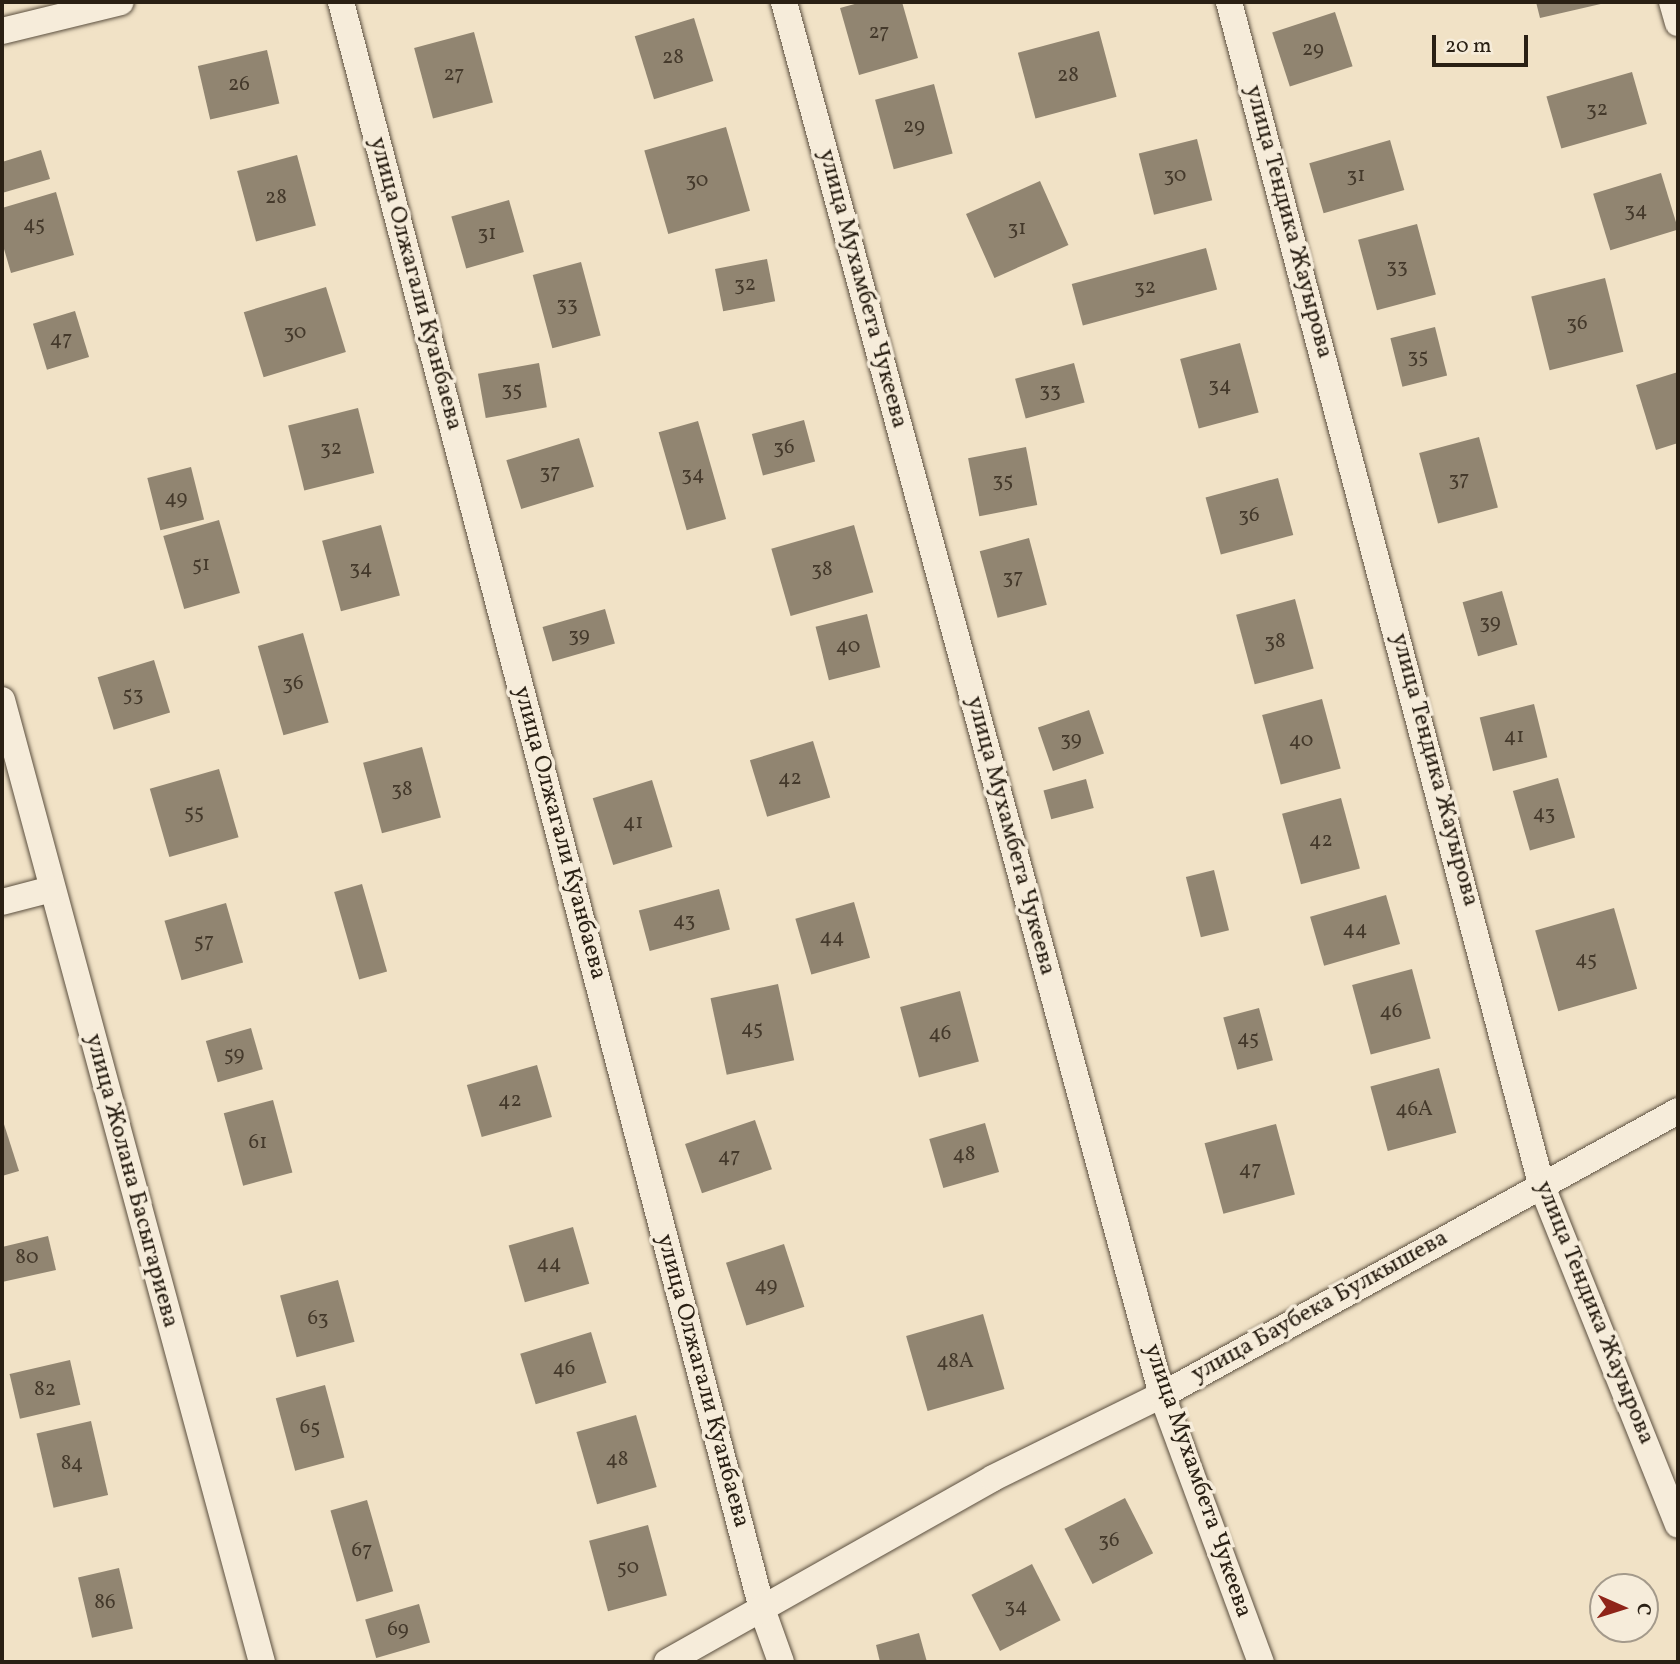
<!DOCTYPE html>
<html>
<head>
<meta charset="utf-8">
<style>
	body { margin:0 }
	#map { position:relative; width:1680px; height:1664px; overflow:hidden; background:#f1e2c6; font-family:Vollkorn,serif }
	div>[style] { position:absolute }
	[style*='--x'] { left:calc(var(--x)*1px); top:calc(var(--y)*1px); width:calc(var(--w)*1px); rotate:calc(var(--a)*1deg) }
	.building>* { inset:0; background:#918571; transform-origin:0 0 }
	.roads { filter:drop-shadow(0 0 2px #5c5040) drop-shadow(0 0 2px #5c5040) }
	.minor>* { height:26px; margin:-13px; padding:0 13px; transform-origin:13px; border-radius:13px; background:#f6ecda }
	span { translate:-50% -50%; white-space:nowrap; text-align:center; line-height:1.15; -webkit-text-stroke:7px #f6ecda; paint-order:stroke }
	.number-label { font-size:21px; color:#44392b }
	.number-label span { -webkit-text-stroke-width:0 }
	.street-label { font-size:24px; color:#2a2014 }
	.frame { position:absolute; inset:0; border:4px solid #2a2014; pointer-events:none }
	.north { position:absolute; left:1589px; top:1573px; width:70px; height:70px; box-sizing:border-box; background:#f6ecda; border:2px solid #a49a8b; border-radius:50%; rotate:93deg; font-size:19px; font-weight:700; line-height:28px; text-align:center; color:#2a2014 }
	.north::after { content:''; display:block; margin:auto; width:24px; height:32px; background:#8f2418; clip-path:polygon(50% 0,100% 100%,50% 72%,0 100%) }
	.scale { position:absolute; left:1432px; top:35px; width:96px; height:32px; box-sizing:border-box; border:4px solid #2a2014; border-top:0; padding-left:9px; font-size:21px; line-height:24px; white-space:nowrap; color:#2a2014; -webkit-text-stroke:5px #f6ecda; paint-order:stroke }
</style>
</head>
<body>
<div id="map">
	<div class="building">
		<i style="clip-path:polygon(862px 2px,902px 2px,918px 58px,859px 75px,840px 8px)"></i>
		<i style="clip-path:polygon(1536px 2px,1605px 2px,1605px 3px,1540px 18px)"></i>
		<i style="left:1335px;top:12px;width:57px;height:66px;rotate:72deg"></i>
		<i style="left:694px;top:18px;width:66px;height:62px;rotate:73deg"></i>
		<i style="left:1099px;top:31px;width:68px;height:84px;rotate:75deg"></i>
		<i style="left:474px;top:32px;width:73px;height:62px;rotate:75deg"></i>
		<i style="left:267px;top:50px;width:55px;height:71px;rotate:77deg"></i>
		<i style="left:1632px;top:72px;width:54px;height:89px;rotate:74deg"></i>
		<i style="left:934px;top:84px;width:72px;height:61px;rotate:75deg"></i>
		<i style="left:726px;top:127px;width:87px;height:85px;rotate:74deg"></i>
		<i style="left:1197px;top:139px;width:63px;height:60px;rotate:76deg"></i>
		<i style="left:1390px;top:140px;width:52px;height:84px;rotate:74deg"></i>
		<i style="clip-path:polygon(41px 150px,50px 179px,2px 193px,2px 162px)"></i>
		<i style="left:297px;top:155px;width:73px;height:62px;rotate:75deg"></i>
		<i style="left:1661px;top:173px;width:59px;height:71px;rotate:73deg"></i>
		<i style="left:1040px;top:181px;width:70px;height:81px;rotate:66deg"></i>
		<i style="clip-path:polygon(56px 192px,74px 255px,11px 273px,2px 242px,2px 208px)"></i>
		<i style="left:509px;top:200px;width:54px;height:60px;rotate:74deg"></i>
		<i style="left:1417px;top:224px;width:73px;height:61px;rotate:75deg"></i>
		<i style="left:1206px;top:248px;width:43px;height:139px;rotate:75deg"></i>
		<i style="left:767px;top:259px;width:43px;height:53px;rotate:79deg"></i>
		<i style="left:581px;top:262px;width:76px;height:50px;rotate:75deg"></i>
		<i style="left:1605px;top:278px;width:76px;height:76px;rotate:76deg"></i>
		<i style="left:326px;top:287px;width:68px;height:86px;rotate:73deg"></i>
		<i style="left:75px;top:311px;width:48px;height:44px;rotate:73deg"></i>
		<i style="left:1435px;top:327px;width:50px;height:46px;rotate:76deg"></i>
		<i style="left:1240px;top:343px;width:72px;height:62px;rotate:75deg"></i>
		<i style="left:539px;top:363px;width:45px;height:62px;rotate:80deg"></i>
		<i style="left:1074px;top:363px;width:41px;height:61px;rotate:75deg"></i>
		<i style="clip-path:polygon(1678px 372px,1678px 443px,1656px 450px,1636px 385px)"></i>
		<i style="left:358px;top:408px;width:67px;height:72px;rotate:76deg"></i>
		<i style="left:804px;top:420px;width:43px;height:54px;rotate:75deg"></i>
		<i style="left:698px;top:421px;width:102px;height:41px;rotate:74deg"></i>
		<i style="left:1479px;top:437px;width:73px;height:62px;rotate:75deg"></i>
		<i style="left:579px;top:438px;width:51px;height:76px;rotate:73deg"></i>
		<i style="left:1026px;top:447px;width:59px;height:59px;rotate:79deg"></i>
		<i style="left:191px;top:467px;width:54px;height:45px;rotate:76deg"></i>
		<i style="left:1278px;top:478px;width:59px;height:75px;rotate:75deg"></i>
		<i style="left:219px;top:520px;width:76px;height:58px;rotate:74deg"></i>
		<i style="left:381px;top:525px;width:73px;height:61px;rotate:75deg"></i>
		<i style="left:854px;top:525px;width:70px;height:86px;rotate:74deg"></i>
		<i style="left:1029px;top:538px;width:69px;height:51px;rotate:75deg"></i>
		<i style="left:1502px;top:591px;width:56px;height:41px;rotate:74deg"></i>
		<i style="left:1295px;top:599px;width:72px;height:61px;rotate:75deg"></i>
		<i style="left:605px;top:609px;width:36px;height:65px;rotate:74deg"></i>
		<i style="left:867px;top:614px;width:55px;height:53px;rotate:76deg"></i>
		<i style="left:303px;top:633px;width:93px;height:47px;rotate:74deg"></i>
		<i style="left:154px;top:660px;width:55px;height:59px;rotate:73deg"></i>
		<i style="left:1322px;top:699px;width:72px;height:62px;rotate:75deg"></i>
		<i style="left:1534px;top:704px;width:55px;height:56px;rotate:76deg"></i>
		<i style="left:1089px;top:710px;width:46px;height:54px;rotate:71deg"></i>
		<i style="left:813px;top:741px;width:59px;height:66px;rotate:73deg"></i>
		<i style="left:422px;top:747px;width:73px;height:61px;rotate:75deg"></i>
		<i style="left:219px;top:769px;width:71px;height:72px;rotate:74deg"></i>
		<i style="left:1558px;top:778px;width:62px;height:47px;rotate:74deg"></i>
		<i style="left:1086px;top:779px;width:30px;height:44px;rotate:75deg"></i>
		<i style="left:652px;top:780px;width:70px;height:62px;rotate:73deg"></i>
		<i style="left:1341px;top:798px;width:73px;height:61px;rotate:75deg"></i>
		<i style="left:1214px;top:870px;width:62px;height:29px;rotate:76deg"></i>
		<i style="left:362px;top:884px;width:91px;height:29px;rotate:74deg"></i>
		<i style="left:719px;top:889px;width:42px;height:83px;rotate:75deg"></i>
		<i style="left:1386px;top:895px;width:51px;height:79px;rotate:74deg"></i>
		<i style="left:854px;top:902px;width:58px;height:61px;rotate:74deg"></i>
		<i style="left:226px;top:903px;width:62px;height:64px;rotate:74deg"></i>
		<i style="left:1614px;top:908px;width:84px;height:82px;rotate:74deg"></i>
		<i style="left:1412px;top:969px;width:72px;height:62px;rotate:75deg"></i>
		<i style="left:778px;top:984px;width:78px;height:69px;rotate:78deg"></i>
		<i style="left:960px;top:991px;width:73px;height:62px;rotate:75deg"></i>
		<i style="left:1259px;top:1008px;width:54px;height:37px;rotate:75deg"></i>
		<i style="left:251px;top:1028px;width:43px;height:47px;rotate:74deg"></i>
		<i style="left:537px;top:1065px;width:54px;height:73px;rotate:74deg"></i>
		<i style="left:1439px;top:1068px;width:67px;height:71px;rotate:75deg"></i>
		<i style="left:273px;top:1100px;width:75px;height:51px;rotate:75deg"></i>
		<i style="clip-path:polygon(2px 1118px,19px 1171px,2px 1176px)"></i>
		<i style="left:755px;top:1120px;width:52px;height:74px;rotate:71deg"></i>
		<i style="left:985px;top:1123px;width:51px;height:58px;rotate:74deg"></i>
		<i style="left:1276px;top:1124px;width:73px;height:74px;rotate:75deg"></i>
		<i style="left:573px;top:1227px;width:59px;height:67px;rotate:74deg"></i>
		<i style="clip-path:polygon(48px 1236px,56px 1270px,2px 1282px,2px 1247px)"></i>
		<i style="left:784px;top:1244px;width:66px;height:61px;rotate:72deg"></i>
		<i style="left:338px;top:1280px;width:64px;height:60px;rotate:75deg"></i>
		<i style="left:983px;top:1314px;width:78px;height:80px;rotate:74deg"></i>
		<i style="left:591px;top:1332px;width:53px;height:74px;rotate:73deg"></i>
		<i style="left:70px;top:1360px;width:46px;height:62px;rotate:77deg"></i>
		<i style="left:325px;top:1385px;width:75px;height:51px;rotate:75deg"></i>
		<i style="left:636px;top:1415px;width:75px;height:62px;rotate:74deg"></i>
		<i style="left:91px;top:1421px;width:76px;height:56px;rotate:77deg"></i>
		<i style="left:1125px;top:1498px;width:62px;height:68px;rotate:63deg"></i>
		<i style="left:367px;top:1500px;width:95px;height:38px;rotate:74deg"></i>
		<i style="left:648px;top:1525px;width:73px;height:61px;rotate:75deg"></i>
		<i style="left:1032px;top:1564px;width:63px;height:68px;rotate:63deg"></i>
		<i style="left:119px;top:1568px;width:62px;height:42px;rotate:77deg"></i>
		<i style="left:419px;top:1604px;width:40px;height:56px;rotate:74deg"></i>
		<i style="clip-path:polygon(919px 1633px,927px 1662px,880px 1662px,876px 1645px)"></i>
	</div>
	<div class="roads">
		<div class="minor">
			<i style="--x:341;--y:2;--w:1661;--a:75.32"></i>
			<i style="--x:762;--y:1609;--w:56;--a:70.3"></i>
			<i style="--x:784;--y:2;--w:1443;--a:74.82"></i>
			<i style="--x:1162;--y:1395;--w:285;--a:69.7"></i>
			<i style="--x:1229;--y:2;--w:1222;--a:75.21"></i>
			<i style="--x:1541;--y:1184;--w:367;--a:68.1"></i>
			<i style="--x:1672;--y:2;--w:22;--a:74"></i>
			<i style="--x:2;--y:31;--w:122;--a:-13.7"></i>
			<i style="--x:2;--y:700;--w:997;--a:74.88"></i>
			<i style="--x:2;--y:902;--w:52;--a:-14.6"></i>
			<i style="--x:667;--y:1662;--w:374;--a:-29.4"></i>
			<i style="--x:993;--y:1478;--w:188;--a:-26.2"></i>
			<i style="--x:1162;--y:1395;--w:589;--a:-28.83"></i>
		</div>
	</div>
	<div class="number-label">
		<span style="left:879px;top:33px">27</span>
		<span style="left:1313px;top:50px">29</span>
		<span style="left:673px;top:58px">28</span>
		<span style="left:454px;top:75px">27</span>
		<span style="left:1068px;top:76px">28</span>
		<span style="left:239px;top:85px">26</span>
		<span style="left:1597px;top:110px">32</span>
		<span style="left:914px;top:127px">29</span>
		<span style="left:1175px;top:176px">30</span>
		<span style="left:1356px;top:176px">31</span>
		<span style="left:697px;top:181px">30</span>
		<span style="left:276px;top:198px">28</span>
		<span style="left:1636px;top:211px">34</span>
		<span style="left:34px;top:225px">45</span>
		<span style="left:1017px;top:229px">31</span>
		<span style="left:487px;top:234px">31</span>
		<span style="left:1397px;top:267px">33</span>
		<span style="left:745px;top:285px">32</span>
		<span style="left:1145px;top:288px">32</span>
		<span style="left:567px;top:305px">33</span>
		<span style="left:1577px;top:324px">36</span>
		<span style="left:295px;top:333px">30</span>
		<span style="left:61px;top:340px">47</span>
		<span style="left:1418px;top:357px">35</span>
		<span style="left:1220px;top:386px">34</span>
		<span style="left:512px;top:390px">35</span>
		<span style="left:1050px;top:391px">33</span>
		<span style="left:784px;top:448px">36</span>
		<span style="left:331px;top:449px">32</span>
		<span style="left:550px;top:473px">37</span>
		<span style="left:693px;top:475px">34</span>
		<span style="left:1459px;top:480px">37</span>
		<span style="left:1003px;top:481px">35</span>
		<span style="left:176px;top:499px">49</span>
		<span style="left:1249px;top:516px">36</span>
		<span style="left:201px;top:565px">51</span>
		<span style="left:361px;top:569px">34</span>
		<span style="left:822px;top:570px">38</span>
		<span style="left:1013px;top:578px">37</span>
		<span style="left:1490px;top:623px">39</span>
		<span style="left:579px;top:636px">39</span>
		<span style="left:1275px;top:642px">38</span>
		<span style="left:848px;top:647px">40</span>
		<span style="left:293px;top:684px">36</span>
		<span style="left:133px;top:695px">53</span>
		<span style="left:1514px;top:737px">41</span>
		<span style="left:1071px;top:740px">39</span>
		<span style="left:1301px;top:741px">40</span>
		<span style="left:790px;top:779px">42</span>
		<span style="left:402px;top:790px">38</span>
		<span style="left:194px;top:813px">55</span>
		<span style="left:1544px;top:814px">43</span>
		<span style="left:633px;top:823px">41</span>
		<span style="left:1321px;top:841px">42</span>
		<span style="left:684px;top:921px">43</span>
		<span style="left:1355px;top:930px">44</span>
		<span style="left:832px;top:938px">44</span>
		<span style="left:204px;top:942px">57</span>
		<span style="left:1586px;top:960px">45</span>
		<span style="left:1391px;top:1012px">46</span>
		<span style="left:752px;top:1029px">45</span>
		<span style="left:940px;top:1034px">46</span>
		<span style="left:1248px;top:1039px">45</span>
		<span style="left:234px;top:1055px">59</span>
		<span style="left:510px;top:1101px">42</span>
		<span style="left:1414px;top:1110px">46А</span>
		<span style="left:258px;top:1143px">61</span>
		<span style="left:964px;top:1155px">48</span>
		<span style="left:729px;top:1157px">47</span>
		<span style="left:1250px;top:1170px">47</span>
		<span style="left:27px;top:1258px">80</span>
		<span style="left:549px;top:1264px">44</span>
		<span style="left:766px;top:1286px">49</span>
		<span style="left:318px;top:1319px">63</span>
		<span style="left:955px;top:1362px">48А</span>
		<span style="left:564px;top:1369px">46</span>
		<span style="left:45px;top:1390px">82</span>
		<span style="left:310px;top:1428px">65</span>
		<span style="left:617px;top:1460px">48</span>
		<span style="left:72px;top:1464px">84</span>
		<span style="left:1109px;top:1541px">36</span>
		<span style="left:362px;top:1551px">67</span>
		<span style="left:628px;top:1568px">50</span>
		<span style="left:105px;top:1603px">86</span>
		<span style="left:1016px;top:1607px">34</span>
		<span style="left:398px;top:1630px">69</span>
	</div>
	<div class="street-label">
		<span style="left:1288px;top:222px;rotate:75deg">улица Тендика Жауырова</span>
		<span style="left:415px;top:284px;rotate:75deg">улица Олжагали Куанбаева</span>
		<span style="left:862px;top:289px;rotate:75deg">улица Мухамбета Чукеева</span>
		<span style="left:1434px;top:770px;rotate:75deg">улица Тендика Жауырова</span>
		<span style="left:559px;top:833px;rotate:75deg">улица Олжагали Куанбаева</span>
		<span style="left:1010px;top:836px;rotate:75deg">улица Мухамбета Чукеева</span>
		<span style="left:131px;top:1181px;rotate:75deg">улица Жолана Басыгариева</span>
		<span style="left:1320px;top:1307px;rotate:-29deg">улица Баубека Булкышева</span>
		<span style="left:1594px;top:1313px;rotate:68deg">улица Тендика Жауырова</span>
		<span style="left:702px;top:1381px;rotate:75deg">улица Олжагали Куанбаева</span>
		<span style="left:1197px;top:1481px;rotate:71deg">улица Мухамбета Чукеева</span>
	</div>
	<div class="frame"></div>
	<div class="north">С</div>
	<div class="scale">20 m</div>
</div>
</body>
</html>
